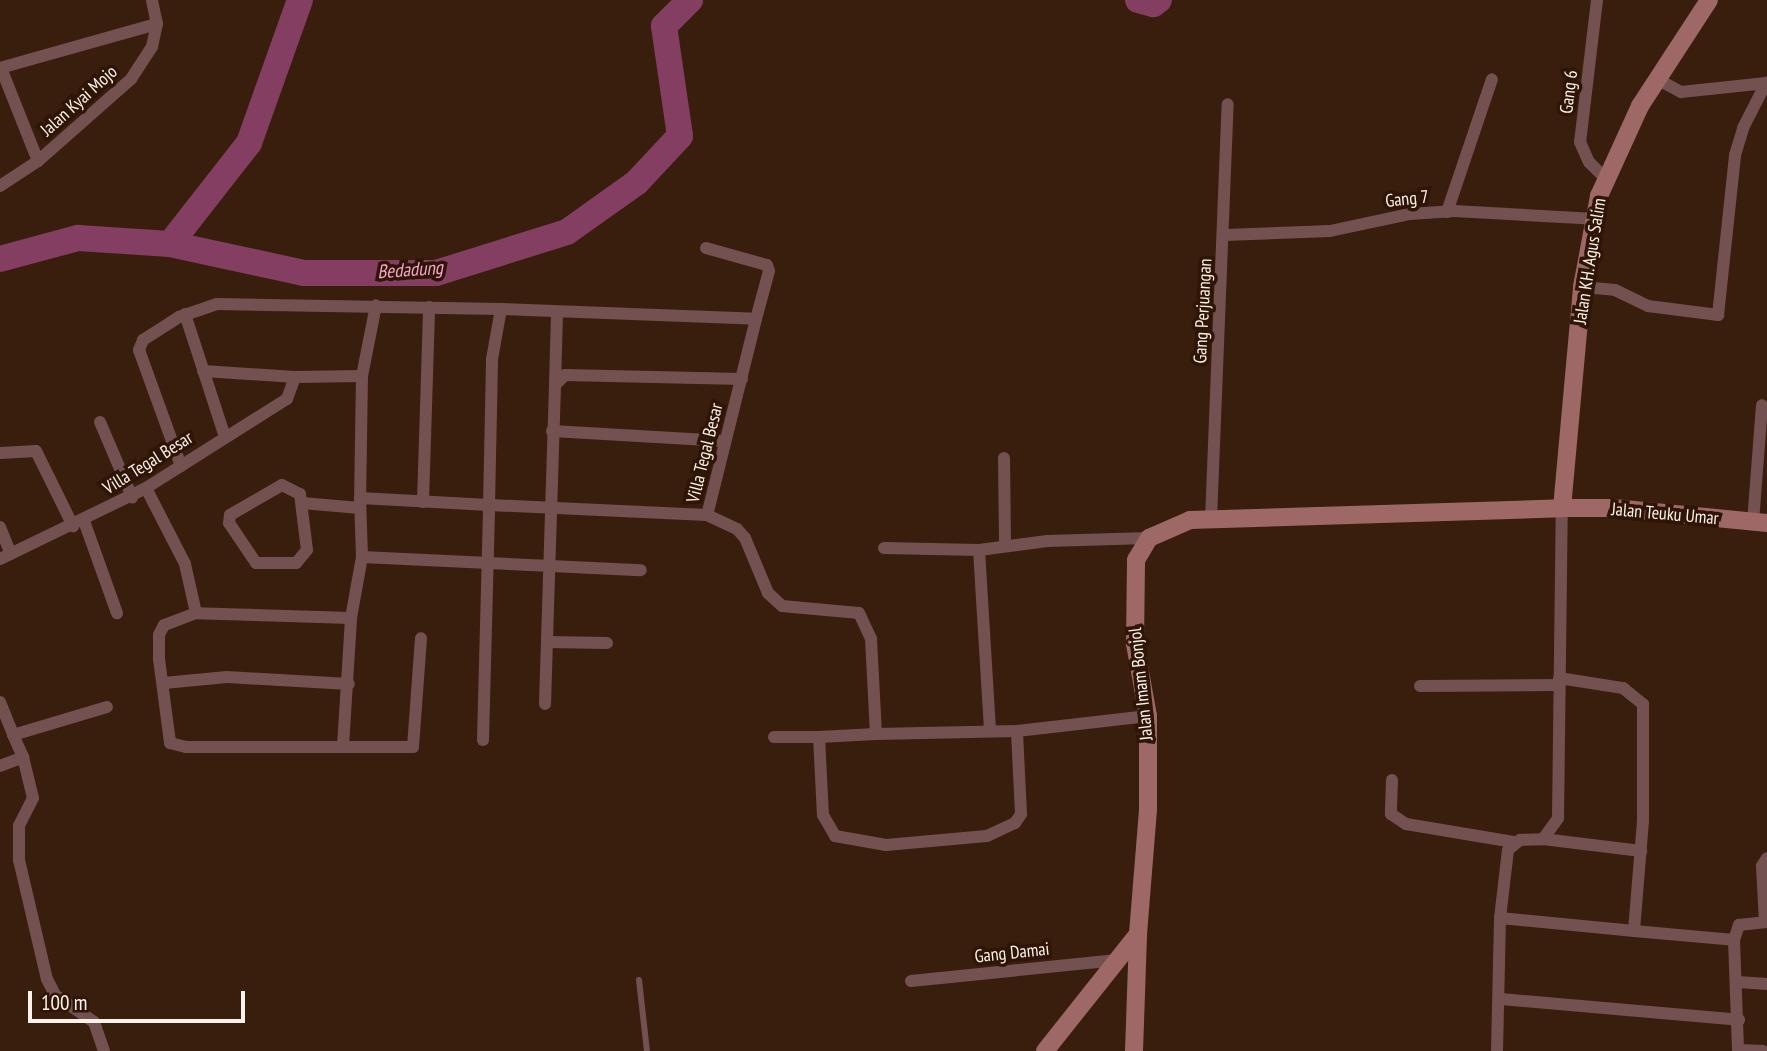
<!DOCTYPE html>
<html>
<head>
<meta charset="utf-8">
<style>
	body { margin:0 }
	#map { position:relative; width:1767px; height:1051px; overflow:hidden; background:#391e0e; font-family:"PT Sans Narrow",sans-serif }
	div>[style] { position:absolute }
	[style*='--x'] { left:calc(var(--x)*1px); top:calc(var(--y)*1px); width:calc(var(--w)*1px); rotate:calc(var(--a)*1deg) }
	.river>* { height:26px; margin:-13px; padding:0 13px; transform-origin:13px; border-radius:13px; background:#833e62 }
	.lane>* { height:6px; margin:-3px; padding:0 3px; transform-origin:3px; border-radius:3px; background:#735150 }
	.street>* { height:12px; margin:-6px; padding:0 6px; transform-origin:6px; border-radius:6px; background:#735150 }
	.secondary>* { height:18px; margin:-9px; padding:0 9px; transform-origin:9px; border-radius:9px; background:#9e6867 }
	span { translate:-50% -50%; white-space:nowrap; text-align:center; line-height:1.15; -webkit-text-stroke:7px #2e1505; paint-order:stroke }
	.street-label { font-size:18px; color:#fdf1eb }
	.water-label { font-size:19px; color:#f7a5cc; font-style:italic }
	.scale { position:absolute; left:28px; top:991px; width:217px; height:32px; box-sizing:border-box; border:4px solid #fdf1eb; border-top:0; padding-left:9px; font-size:21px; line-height:24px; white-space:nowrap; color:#fdf1eb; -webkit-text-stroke:5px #2e1505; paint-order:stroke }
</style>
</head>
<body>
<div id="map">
	<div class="river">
		<i style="--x:1138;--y:0;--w:16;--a:15"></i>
		<i style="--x:1153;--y:4;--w:7;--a:-34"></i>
		<i style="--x:170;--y:244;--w:128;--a:-52"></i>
		<i style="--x:249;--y:143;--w:152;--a:-70.4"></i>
		<i style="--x:0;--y:259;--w:81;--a:-15.1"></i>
		<i style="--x:78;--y:238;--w:92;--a:3.7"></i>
		<i style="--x:170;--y:244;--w:137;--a:12.2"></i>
		<i style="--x:304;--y:273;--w:132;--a:0"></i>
		<i style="--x:436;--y:273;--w:137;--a:-17.4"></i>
		<i style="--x:567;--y:232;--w:86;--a:-35.5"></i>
		<i style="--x:637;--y:182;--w:63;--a:-46.9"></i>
		<i style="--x:680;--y:136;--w:111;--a:-98.3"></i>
		<i style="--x:664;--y:26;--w:37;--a:-45"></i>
	</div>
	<div class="lane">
		<i style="--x:639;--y:980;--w:71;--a:83.6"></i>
	</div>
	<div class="street">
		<i style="--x:1597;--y:0;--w:143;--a:96.8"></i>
		<i style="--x:1580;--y:142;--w:22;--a:66"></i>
		<i style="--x:1589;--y:162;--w:24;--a:45"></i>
		<i style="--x:0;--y:68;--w:163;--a:-15.7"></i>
		<i style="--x:1;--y:68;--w:100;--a:68.3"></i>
		<i style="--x:1659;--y:80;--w:25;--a:29"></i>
		<i style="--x:1681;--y:92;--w:86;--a:-6"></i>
		<i style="--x:0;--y:186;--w:45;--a:-33.3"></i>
		<i style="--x:38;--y:161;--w:124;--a:-41.4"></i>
		<i style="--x:131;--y:79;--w:38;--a:-57"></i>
		<i style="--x:152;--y:47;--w:24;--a:-78"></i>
		<i style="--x:157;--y:24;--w:25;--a:-102"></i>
		<i style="--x:1447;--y:212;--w:140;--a:-71.3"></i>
		<i style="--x:1225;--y:235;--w:105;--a:-2.2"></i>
		<i style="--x:1330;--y:231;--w:82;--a:-12"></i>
		<i style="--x:1410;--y:214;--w:44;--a:-3.9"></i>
		<i style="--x:1454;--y:211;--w:141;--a:3.2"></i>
		<i style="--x:706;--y:248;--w:63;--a:15.6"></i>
		<i style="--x:767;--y:265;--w:6;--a:72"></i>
		<i style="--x:769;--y:271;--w:50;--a:105.2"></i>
		<i style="--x:1582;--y:287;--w:33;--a:5"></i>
		<i style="--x:1615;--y:290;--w:37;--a:26"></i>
		<i style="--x:1648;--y:306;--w:71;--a:7.3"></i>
		<i style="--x:1718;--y:315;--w:161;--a:-83.9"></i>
		<i style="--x:1735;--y:155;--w:28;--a:-73"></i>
		<i style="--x:1743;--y:128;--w:51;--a:-62.9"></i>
		<i style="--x:185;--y:314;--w:129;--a:72"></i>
		<i style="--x:203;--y:371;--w:92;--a:3.7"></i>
		<i style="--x:362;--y:376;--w:72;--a:-78.8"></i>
		<i style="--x:555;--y:385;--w:73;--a:-88.4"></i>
		<i style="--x:100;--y:422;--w:82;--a:66.9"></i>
		<i style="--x:552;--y:431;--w:173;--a:3.3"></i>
		<i style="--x:0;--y:453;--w:36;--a:-3"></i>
		<i style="--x:36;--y:451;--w:84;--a:63.7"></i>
		<i style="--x:1004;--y:458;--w:87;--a:89.3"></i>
		<i style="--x:181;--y:466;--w:123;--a:-109.9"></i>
		<i style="--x:139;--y:350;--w:11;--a:-68"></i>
		<i style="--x:143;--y:340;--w:43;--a:-32.6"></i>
		<i style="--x:179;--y:317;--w:40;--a:-18.9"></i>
		<i style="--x:217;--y:304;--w:284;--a:1"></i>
		<i style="--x:282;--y:485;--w:20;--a:27"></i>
		<i style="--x:300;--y:494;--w:56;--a:82.9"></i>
		<i style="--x:307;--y:550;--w:17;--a:130"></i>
		<i style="--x:296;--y:563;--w:40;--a:180"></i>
		<i style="--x:256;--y:563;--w:48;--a:-124"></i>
		<i style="--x:229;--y:523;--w:8;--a:-83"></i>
		<i style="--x:230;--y:515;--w:60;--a:-30"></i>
		<i style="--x:146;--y:488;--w:85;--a:62.8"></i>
		<i style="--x:185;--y:564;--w:50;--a:77.3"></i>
		<i style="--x:423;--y:502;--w:195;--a:-88.2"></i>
		<i style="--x:302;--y:503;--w:58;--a:4.9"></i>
		<i style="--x:1211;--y:519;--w:415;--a:-87.7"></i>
		<i style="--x:84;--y:521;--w:98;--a:70.3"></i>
		<i style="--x:1753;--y:522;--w:117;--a:-85.6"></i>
		<i style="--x:0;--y:527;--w:29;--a:68"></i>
		<i style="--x:884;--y:548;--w:95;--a:1.2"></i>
		<i style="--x:979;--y:550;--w:69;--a:-7.5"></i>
		<i style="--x:1047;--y:541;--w:102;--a:-1.7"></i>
		<i style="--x:979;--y:550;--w:180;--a:86.5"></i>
		<i style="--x:362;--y:557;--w:279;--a:2.7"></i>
		<i style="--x:0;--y:559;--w:162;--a:-25.9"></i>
		<i style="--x:146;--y:488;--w:167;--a:-32.3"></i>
		<i style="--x:287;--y:399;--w:23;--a:-70"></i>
		<i style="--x:295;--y:377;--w:67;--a:-0.9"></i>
		<i style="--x:362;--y:376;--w:122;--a:90.9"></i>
		<i style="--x:360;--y:498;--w:129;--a:3.1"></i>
		<i style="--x:489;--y:505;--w:146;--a:-88.8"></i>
		<i style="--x:492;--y:359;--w:51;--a:-79.8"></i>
		<i style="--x:501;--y:309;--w:255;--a:2.2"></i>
		<i style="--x:756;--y:319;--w:202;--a:104"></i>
		<i style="--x:707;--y:515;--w:33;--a:25"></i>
		<i style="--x:737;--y:529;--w:12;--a:48"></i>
		<i style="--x:745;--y:538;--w:60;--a:67.3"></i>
		<i style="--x:768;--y:593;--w:19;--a:43"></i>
		<i style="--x:782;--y:606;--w:77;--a:5.2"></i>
		<i style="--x:859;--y:613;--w:29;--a:65"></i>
		<i style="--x:871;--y:639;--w:95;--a:87"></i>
		<i style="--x:876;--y:734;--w:141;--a:-1.2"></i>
		<i style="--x:1017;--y:731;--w:132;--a:-6.5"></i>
		<i style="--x:351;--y:618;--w:155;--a:-178.2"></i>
		<i style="--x:196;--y:613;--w:34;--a:159"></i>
		<i style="--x:164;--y:625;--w:11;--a:117"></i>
		<i style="--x:159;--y:635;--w:24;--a:90"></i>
		<i style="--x:159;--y:659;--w:85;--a:82.5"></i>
		<i style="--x:170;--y:743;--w:16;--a:14"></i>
		<i style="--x:186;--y:747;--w:227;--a:0"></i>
		<i style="--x:413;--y:747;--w:109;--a:-85.8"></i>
		<i style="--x:547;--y:642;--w:60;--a:1"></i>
		<i style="--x:1559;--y:678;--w:65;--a:8.9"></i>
		<i style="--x:1623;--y:688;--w:26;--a:39"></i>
		<i style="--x:1643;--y:704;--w:117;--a:90"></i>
		<i style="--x:1643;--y:821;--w:110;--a:94.7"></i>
		<i style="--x:1634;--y:931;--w:100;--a:5.1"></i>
		<i style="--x:1734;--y:940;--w:110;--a:87.9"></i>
		<i style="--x:1738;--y:1050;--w:25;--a:2"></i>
		<i style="--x:164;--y:683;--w:63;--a:-5.4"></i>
		<i style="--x:227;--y:677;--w:122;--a:3.3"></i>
		<i style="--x:1420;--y:686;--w:139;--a:-0.4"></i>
		<i style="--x:0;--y:702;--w:35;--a:68"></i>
		<i style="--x:13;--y:735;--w:98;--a:-16.6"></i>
		<i style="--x:545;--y:704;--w:319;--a:-88.2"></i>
		<i style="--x:555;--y:385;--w:14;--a:-45"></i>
		<i style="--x:565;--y:375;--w:177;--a:1.3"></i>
		<i style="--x:876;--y:734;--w:57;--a:177"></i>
		<i style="--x:819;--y:737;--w:78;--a:87.1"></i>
		<i style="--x:823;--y:815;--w:24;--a:60"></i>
		<i style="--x:835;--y:836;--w:52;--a:10"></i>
		<i style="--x:886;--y:845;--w:101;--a:-5.1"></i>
		<i style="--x:987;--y:836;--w:31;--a:-25"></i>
		<i style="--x:1015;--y:823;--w:11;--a:-56"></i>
		<i style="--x:1021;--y:814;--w:83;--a:-92.8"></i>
		<i style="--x:774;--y:737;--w:45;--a:0"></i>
		<i style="--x:483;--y:740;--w:235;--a:-88.5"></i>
		<i style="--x:489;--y:505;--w:218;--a:2.6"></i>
		<i style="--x:343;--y:746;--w:128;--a:-86.4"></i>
		<i style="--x:351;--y:618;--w:62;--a:-79.8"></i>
		<i style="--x:362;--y:557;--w:59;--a:-91.9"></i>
		<i style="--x:23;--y:757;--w:42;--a:76.3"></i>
		<i style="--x:33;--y:798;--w:31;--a:117"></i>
		<i style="--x:19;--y:826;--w:34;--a:90"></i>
		<i style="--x:19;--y:860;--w:122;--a:76.8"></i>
		<i style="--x:47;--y:979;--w:18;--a:63"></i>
		<i style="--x:55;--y:995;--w:47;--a:34.7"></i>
		<i style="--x:94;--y:1022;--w:31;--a:71"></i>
		<i style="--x:0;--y:766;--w:25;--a:-21"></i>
		<i style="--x:23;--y:757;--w:24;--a:-114"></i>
		<i style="--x:1392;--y:780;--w:34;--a:92"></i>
		<i style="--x:1391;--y:814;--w:18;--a:34"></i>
		<i style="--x:1406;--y:824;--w:109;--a:9.5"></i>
		<i style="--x:1543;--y:839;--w:99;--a:7"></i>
		<i style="--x:1500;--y:918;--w:135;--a:5.5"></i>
		<i style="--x:1765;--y:922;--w:56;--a:-93.1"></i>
		<i style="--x:1762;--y:866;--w:9;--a:-58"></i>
		<i style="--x:1734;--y:940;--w:16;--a:-72"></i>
		<i style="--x:1739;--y:925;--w:28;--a:-6"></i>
		<i style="--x:911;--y:981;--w:207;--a:-5.8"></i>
		<i style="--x:1738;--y:982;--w:29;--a:4"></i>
		<i style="--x:1501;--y:999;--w:239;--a:5"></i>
		<i style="--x:1497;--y:1051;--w:133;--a:-88.7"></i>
		<i style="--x:1500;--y:918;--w:68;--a:-83.3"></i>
		<i style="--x:1508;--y:850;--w:16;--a:-40"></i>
		<i style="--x:1520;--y:840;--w:23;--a:-2"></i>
		<i style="--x:1543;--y:839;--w:26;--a:-54"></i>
		<i style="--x:1558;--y:818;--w:310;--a:-89.3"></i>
	</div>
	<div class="secondary">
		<i style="--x:1562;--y:508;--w:222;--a:-84.8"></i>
		<i style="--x:1582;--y:287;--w:93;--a:-79.4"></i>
		<i style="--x:1599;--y:196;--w:99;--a:-65.5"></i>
		<i style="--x:1640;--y:106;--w:126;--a:-56.9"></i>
		<i style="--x:1045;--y:1051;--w:149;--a:-51.5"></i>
		<i style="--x:1138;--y:934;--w:124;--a:-85.4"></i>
		<i style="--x:1148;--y:810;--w:94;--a:-90"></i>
		<i style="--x:1148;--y:716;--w:73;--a:-100.2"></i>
		<i style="--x:1135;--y:644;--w:84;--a:-89.3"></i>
		<i style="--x:1136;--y:560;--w:26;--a:-59"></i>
		<i style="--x:1149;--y:538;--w:45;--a:-23.7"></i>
		<i style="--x:1190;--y:520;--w:372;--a:-1.8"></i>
		<i style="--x:1562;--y:508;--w:52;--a:0"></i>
		<i style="--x:1614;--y:508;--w:154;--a:5.6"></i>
		<i style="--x:1134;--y:1051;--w:117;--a:-88"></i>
	</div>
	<div class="street-label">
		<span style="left:1569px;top:92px;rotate:-83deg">Gang 6</span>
		<span style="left:79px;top:101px;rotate:-42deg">Jalan Kyai Mojo</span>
		<span style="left:1407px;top:199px;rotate:-6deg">Gang 7</span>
		<span style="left:1590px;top:261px;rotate:-81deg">Jalan KH. Agus Salim</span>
		<span style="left:1203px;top:311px;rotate:-87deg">Gang Perjuangan</span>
		<span style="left:705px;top:453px;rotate:-76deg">Villa Tegal Besar</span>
		<span style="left:148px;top:463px;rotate:-32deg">Villa Tegal Besar</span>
		<span style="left:1665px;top:514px;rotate:5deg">Jalan Teuku Umar</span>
		<span style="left:1141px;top:684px;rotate:-96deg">Jalan Imam Bonjol</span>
		<span style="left:1012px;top:953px;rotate:-6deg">Gang Damai</span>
	</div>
	<div class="water-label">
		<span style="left:410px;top:270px;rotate:-4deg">Bedadung</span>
	</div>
	<div class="scale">100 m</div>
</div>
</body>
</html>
